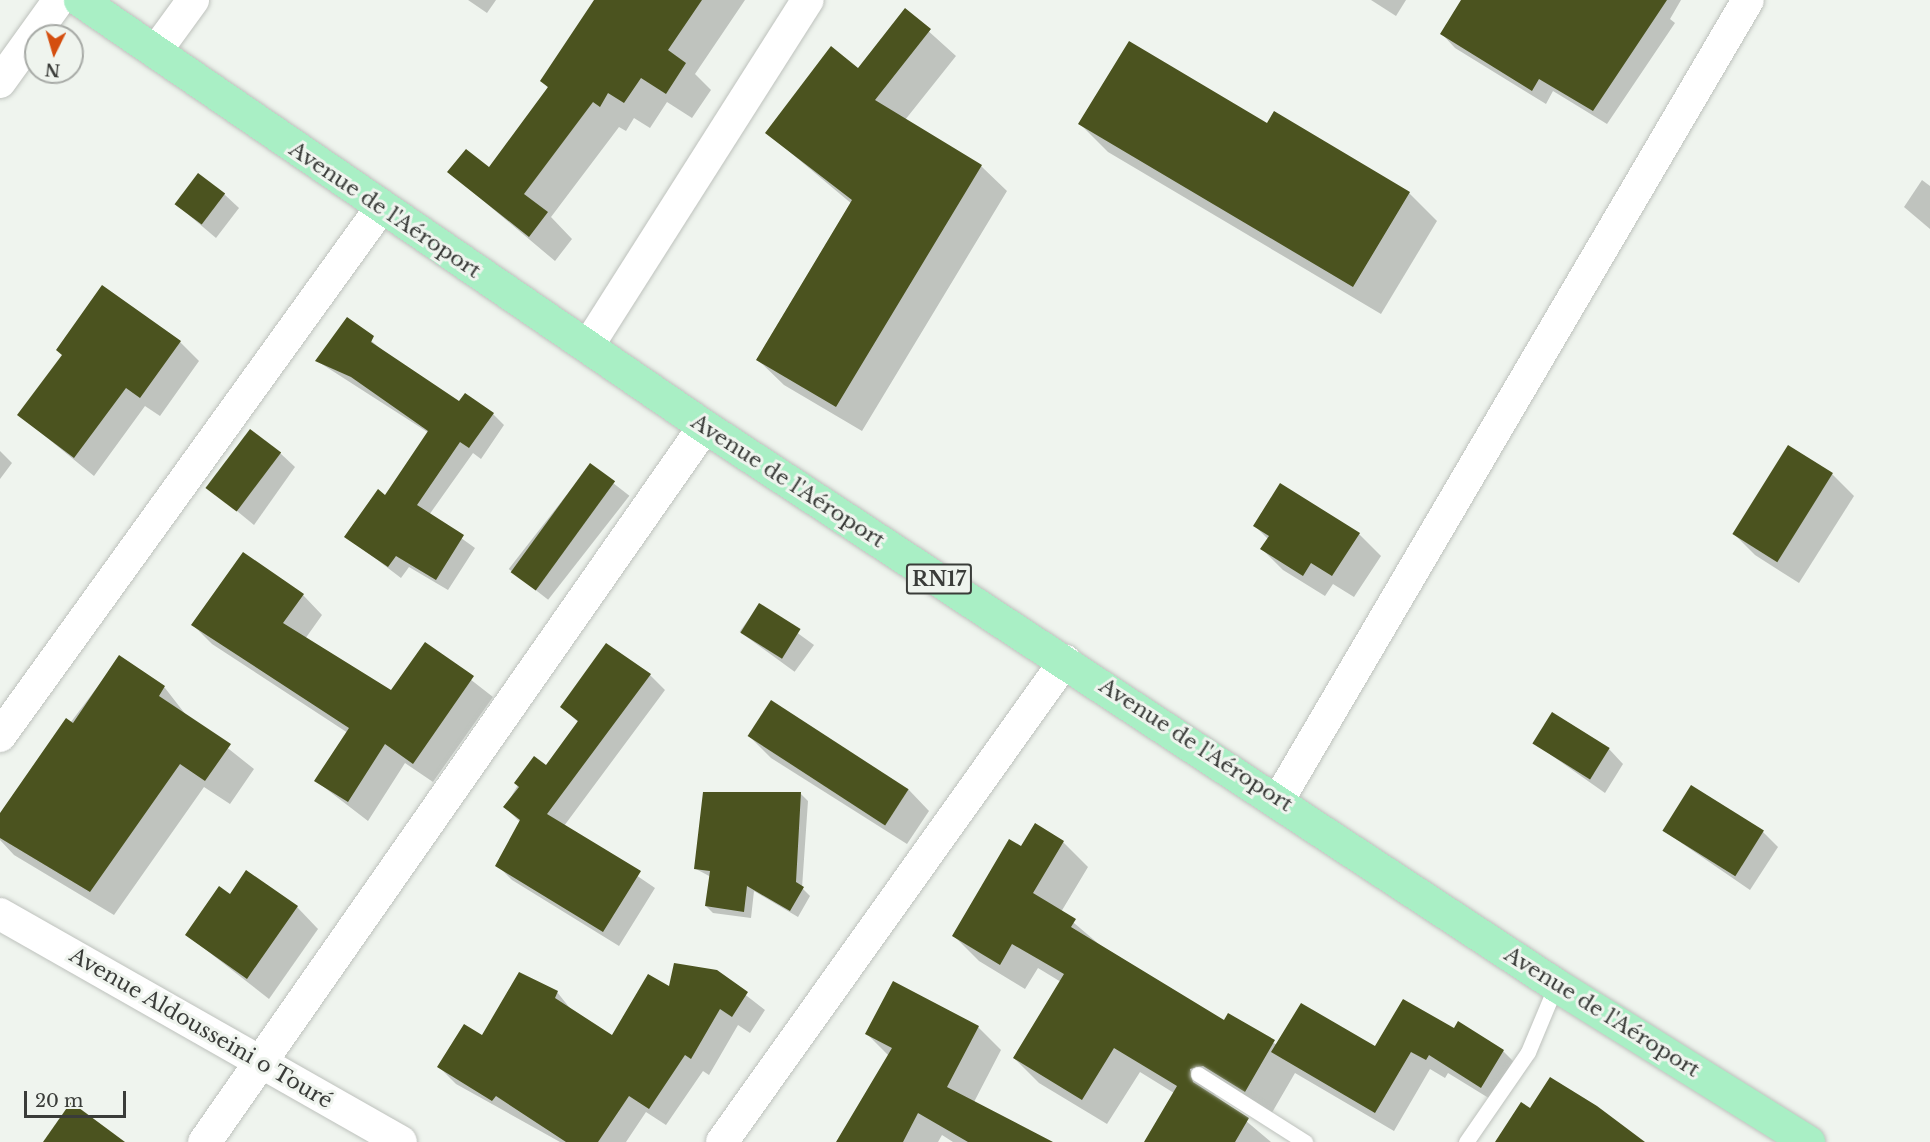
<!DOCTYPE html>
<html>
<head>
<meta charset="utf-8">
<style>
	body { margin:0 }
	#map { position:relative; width:1930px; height:1142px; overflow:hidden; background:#eff4ee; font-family:"Libre Baskerville",serif }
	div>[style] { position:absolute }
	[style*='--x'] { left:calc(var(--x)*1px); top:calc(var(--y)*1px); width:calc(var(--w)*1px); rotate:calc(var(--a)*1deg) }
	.shadow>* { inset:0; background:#0003; transform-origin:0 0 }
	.building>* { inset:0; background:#4b531f; transform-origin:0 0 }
	.roads { filter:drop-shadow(0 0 2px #bec2bd) drop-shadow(0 0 2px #bec2bd) }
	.lane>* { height:15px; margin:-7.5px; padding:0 7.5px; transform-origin:7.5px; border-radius:7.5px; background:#fff }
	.street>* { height:32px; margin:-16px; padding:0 16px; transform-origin:16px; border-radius:16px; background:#fff }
	.secondary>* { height:33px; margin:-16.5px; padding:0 16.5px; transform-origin:16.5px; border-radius:16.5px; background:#fff }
	.primary>* { height:33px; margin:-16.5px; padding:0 16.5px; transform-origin:16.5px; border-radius:16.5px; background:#a9efc5 }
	span { translate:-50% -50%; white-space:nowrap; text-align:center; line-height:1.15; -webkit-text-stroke:6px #eff4ee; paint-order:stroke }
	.shield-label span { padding:2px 4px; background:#eff4ee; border:2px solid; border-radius:4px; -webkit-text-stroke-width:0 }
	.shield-label { font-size:20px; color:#3a3c39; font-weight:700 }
	.street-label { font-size:21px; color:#3a3c39 }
	.north { position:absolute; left:24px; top:24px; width:60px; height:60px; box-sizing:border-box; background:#eff4ee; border:2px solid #a7aaa6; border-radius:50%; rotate:185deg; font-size:16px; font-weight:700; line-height:24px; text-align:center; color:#3a3c39 }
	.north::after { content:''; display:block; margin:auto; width:21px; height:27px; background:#d44e0f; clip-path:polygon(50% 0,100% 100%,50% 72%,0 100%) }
	.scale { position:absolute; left:24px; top:1091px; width:102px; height:27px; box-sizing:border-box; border:3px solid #3a3c39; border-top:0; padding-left:8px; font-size:18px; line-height:21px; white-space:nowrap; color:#3a3c39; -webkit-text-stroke:4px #eff4ee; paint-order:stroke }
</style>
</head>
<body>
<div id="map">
	<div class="shadow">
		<i style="clip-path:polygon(468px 0,496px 0,487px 13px)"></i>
		<i style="clip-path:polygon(596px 0,745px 0,695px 74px,711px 90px,692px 118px,667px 102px,650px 128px,634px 118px,626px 131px,619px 127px,551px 217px,572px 239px,555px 261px,449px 172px,489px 169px,549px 89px,542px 81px)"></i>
		<i style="clip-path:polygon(1371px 0,1406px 0,1396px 16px)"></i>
		<i style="clip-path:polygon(1462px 0,1681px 0,1670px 19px,1675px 23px,1607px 124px,1553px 91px,1546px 104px,1455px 48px,1442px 34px)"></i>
		<i style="clip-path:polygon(905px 10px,956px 56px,905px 120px,981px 166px,1007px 191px,862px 431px,784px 385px,758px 360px,852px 204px,767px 133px,858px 70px)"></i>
		<i style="clip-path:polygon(1080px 124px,1267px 125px,1409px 193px,1437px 221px,1381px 314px,1108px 152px)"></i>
		<i style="clip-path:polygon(1922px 180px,1930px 186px,1930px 229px,1904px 207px)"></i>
		<i style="clip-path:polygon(224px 194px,239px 208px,216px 238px,177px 205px)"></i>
		<i style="clip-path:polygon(347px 319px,384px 352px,459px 403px,493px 414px,504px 425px,481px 459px,473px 453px,429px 515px,475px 548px,448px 590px,409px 567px,401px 578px,346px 536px,386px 497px,429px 433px,317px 361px)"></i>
		<i style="clip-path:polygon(180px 342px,199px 361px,160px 416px,145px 406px,94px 476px,19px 415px)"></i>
		<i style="clip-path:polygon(1789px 447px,1832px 474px,1854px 496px,1799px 583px,1755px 555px,1734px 534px)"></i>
		<i style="clip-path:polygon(0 451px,12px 463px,0 479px)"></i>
		<i style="clip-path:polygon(280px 453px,295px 467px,254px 525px,209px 488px)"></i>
		<i style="left:590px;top:465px;width:50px;height:132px;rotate:38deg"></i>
		<i style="clip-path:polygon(1255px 526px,1359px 534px,1381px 556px,1354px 597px,1333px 584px,1325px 596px,1283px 570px,1262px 549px,1268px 539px)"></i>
		<i style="clip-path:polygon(303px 595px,322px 615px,305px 639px,391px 692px,425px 644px,493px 697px,433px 782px,405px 763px,368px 821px,316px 781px,348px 733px,212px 644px,193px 625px)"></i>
		<i style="left:759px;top:605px;width:68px;height:33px;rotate:36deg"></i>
		<i style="clip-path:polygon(120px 657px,165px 688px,186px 715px,254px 769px,230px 804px,204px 787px,114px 915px,14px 855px,0 840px,0 816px)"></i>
		<i style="clip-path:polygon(650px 675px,665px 690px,564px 826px,655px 888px,619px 946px,512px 880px,497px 865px,520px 822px,505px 807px,534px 758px,546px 767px,579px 723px,562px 707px)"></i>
		<i style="clip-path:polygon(749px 736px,908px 789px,929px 811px,907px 844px,771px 758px)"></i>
		<i style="clip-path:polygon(1534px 743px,1609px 749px,1623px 764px,1605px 793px)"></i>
		<i style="clip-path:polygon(801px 794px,808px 801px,802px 888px,810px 896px,798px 917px,754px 891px,751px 918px,713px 913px,706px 906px,711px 877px,696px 869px)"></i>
		<i style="clip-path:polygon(1664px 831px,1763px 832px,1778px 847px,1750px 890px)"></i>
		<i style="clip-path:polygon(1063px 842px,1088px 867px,1061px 912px,1100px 945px,1225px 1022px,1278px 1045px,1376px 1048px,1454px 1030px,1503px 1051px,1522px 1070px,1500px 1105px,1448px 1073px,1445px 1078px,1430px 1069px,1394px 1131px,1295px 1073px,1270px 1116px,1229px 1090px,1214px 1094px,1271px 1142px,1151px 1142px,1174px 1093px,1140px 1072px,1107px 1124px,1039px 1083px,1014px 1058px,1061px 982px,1038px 968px,1025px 989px,979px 961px,954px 936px,1022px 848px)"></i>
		<i style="clip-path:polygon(230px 896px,297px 907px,318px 929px,269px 999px,187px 935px)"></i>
		<i style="clip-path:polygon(716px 972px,765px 1010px,750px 1033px,738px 1025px,709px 1075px,703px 1071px,666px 1125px,646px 1112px,626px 1142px,560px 1142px,456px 1084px,439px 1067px,557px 992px,573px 1012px,612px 1037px,670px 989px)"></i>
		<i style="clip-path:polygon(978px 1027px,1001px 1050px,974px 1102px,1050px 1142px,953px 1142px,942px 1135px,938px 1142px,841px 1142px,889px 1056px,867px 1034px)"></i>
	</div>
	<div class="building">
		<i style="clip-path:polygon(594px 0,702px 0,668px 50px,686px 63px,666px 94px,641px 78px,624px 103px,608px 93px,600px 107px,593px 102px,524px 194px,548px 212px,529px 237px,447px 172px,466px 149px,489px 167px,548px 87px,540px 81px)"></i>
		<i style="clip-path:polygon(1461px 0,1667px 0,1593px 111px,1539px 79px,1532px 91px,1440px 34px)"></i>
		<i style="clip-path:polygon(905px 8px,931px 29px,875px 100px,982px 165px,836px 407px,756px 360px,852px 200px,765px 133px,831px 46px,858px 68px)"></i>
		<i style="clip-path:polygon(1129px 41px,1267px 123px,1274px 111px,1410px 192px,1353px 287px,1078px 124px)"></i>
		<i style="left:198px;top:173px;width:34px;height:39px;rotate:37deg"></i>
		<i style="clip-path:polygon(102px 285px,181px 341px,140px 398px,126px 388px,74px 458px,17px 415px,62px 355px,56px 350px)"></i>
		<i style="clip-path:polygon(347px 317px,374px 336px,371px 342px,459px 401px,465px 393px,494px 413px,469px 448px,460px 442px,417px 505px,464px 535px,436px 580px,396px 556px,388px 567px,344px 537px,378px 489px,385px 495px,428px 431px,351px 377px,315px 361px)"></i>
		<i style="left:250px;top:429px;width:39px;height:74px;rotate:37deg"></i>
		<i style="left:1788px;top:445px;width:53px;height:105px;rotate:32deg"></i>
		<i style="left:590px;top:463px;width:31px;height:135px;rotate:36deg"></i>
		<i style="clip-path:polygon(1280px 483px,1360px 533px,1332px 576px,1311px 563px,1303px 576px,1260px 549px,1269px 536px,1253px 526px)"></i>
		<i style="clip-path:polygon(243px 552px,304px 594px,283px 623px,391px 690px,425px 642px,474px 676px,413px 764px,385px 744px,348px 802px,314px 781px,349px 728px,191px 625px)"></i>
		<i style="left:759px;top:603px;width:49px;height:35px;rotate:32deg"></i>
		<i style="clip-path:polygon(606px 643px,651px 674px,547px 814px,641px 871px,603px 932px,495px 866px,520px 820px,503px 807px,519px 787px,514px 783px,534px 756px,546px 765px,578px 721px,560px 707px)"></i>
		<i style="clip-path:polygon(119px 655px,165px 686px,159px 696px,231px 744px,205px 781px,180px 764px,90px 892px,0 838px,0 813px,66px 718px,73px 723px)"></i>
		<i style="left:771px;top:700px;width:164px;height:43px;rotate:33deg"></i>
		<i style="left:1552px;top:712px;width:68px;height:37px;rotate:32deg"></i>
		<i style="left:1691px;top:785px;width:86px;height:54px;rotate:32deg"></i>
		<i style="clip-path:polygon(703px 792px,801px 792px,796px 882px,804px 887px,790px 911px,747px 886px,744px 912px,705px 906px,710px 871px,694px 869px)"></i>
		<i style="clip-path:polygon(1035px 823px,1064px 841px,1033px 893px,1076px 919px,1071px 927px,1224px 1020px,1228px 1013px,1275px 1040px,1245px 1092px,1203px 1066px,1190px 1069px,1193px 1082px,1249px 1118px,1235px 1142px,1144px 1142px,1177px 1086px,1114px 1048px,1082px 1100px,1013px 1058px,1064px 974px,1012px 944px,1000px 965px,952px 936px,1009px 839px,1021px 846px)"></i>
		<i style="clip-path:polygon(246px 870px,298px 906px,247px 979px,185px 935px,219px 886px,230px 894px)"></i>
		<i style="clip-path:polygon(674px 963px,717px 970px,748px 992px,732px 1017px,720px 1009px,691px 1059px,685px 1055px,649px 1109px,629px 1096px,598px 1142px,566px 1142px,496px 1096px,492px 1101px,437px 1067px,464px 1024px,482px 1035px,519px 972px,558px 991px,555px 998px,612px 1035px,648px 974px,669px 986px)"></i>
		<i style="clip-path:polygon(893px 981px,979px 1026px,947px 1087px,1053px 1142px,968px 1142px,918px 1113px,903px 1142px,836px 1142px,892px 1048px,865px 1034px)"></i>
		<i style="clip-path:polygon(1403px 999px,1454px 1028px,1458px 1021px,1504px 1050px,1481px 1088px,1429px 1055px,1426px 1060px,1411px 1052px,1375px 1113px,1271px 1052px,1301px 1003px,1375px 1046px)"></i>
		<i style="clip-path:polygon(1550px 1077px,1597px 1106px,1645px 1142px,1495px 1142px,1521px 1102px,1530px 1108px)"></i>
		<i style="clip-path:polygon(71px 1102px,125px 1142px,43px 1142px)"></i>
	</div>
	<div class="roads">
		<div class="lane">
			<i style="--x:1198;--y:1074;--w:127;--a:32.4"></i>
			<i style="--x:1466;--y:1142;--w:109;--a:-55.4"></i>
			<i style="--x:1528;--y:1052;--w:73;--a:-67.3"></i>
		</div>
		<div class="street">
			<i style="--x:156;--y:51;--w:63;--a:-54"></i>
			<i style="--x:0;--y:82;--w:101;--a:-54.3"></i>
			<i style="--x:588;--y:346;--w:410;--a:-57.6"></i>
			<i style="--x:0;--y:736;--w:650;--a:-54.21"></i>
			<i style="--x:1279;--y:799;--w:926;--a:-59.59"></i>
			<i style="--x:0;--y:914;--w:461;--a:29.6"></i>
			<i style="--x:722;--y:1142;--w:591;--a:-54.51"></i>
		</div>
		<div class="secondary">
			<i style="--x:204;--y:1142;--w:873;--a:-55.07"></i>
		</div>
		<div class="primary">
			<i style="--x:80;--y:0;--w:756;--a:34.32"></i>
			<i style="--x:704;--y:426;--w:1019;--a:33.27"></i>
			<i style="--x:1556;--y:985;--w:297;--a:31.9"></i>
		</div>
	</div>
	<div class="shield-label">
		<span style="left:939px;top:579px">RN17</span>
	</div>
	<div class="street-label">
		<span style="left:385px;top:210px;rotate:34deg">Avenue de l'Aéroport</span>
		<span style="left:788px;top:481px;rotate:33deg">Avenue de l'Aéroport</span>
		<span style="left:1196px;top:745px;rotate:33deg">Avenue de l'Aéroport</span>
		<span style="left:1602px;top:1012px;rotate:32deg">Avenue de l'Aéroport</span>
		<span style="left:201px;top:1028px;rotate:30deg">Avenue Aldousseini o Touré</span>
	</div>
	<div class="north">N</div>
	<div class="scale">20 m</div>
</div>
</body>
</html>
